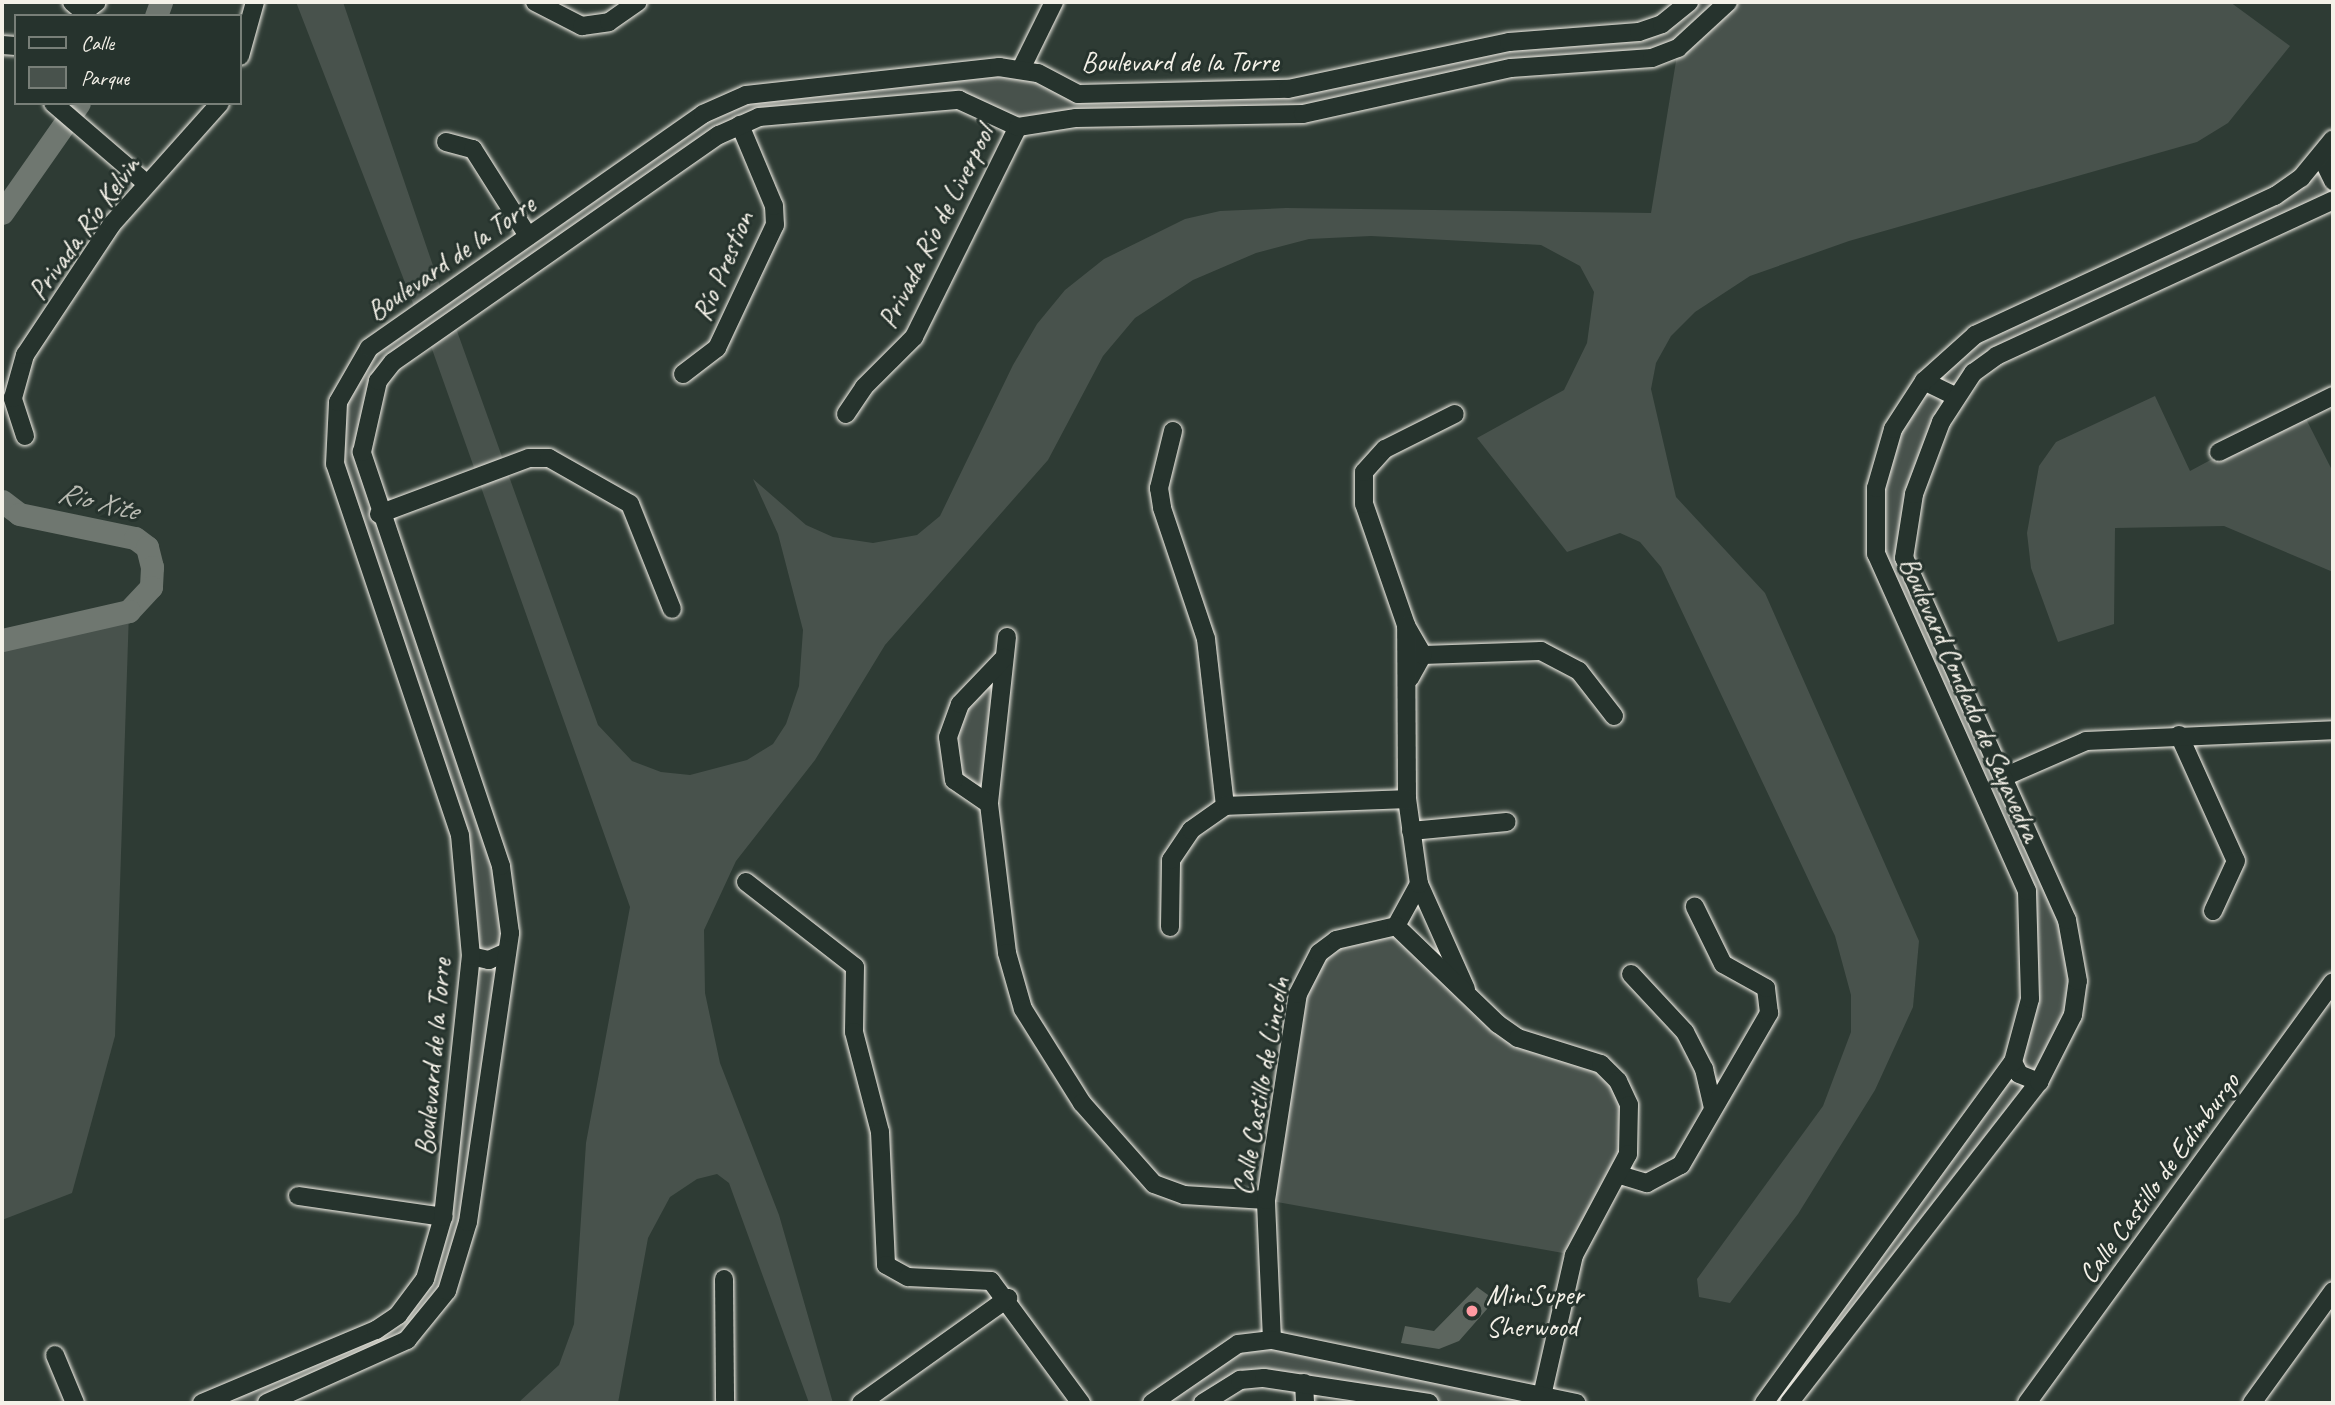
<!DOCTYPE html>
<html>
<head>
<meta charset="utf-8">
<style>
	body { margin:0 }
	#map { position:relative; width:2335px; height:1405px; overflow:hidden; background:#2e3b34; font-family:Caveat,sans-serif }
	div>[style] { position:absolute }
	[style*='--x'] { left:calc(var(--x)*1px); top:calc(var(--y)*1px); width:calc(var(--w)*1px); rotate:calc(var(--a)*1deg) }
	.green>* { inset:0; background:#48524c }
	.river>* { height:23px; margin:-11.5px; padding:0 11.5px; transform-origin:11.5px; border-radius:11.5px; background:#6f7770 }
	.building>* { inset:0; background:#5c655e }
	.roads { filter:drop-shadow(0 0 2px #f4f1e8) drop-shadow(0 0 2px #f4f1e8) }
	.minor>* { height:18px; margin:-9px; padding:0 9px; transform-origin:9px; border-radius:9px; background:#26332d }
	.dots>* { width:19px; height:19px; translate:-50% -50%; box-sizing:border-box; border:4px solid #26332d; border-radius:50% }
	span { translate:-50% -50%; white-space:nowrap; text-align:center; line-height:1.15; -webkit-text-stroke:6px #26332d; paint-order:stroke }
	.street-label { font-size:28px; color:#f4f1e8 }
	.poi-label { font-size:28px; color:#f4f1e8 }
	.left { translate:0 -50%; text-align:left }
	.water-label { font-size:30px; color:#b8bab2; font-style:italic }
	.frame { position:absolute; inset:0; border:4px solid #f4f1e8; pointer-events:none }
	.legend { position:absolute; left:14px; top:14px; width:228px; height:91px; box-sizing:border-box; background:#26332d; border:2px solid #787f78; margin:0; padding:9px 12px; list-style:none; font-size:21px; color:#f4f1e8 }
	.legend li { display:flex; align-items:center; gap:14px; height:35px }
	.legend b { width:35px; border:2px solid #787f78 }
</style>
</head>
<body>
<div id="map">
	<div class="green">
		<i style="clip-path:polygon(evenodd,296px 2px,343px 2px,442px 292px,725px 103px,999px 67px,1078px 94px,1288px 89px,1509px 42px,1639px 32px,1689px 2px,2230px 2px,2290px 46px,2228px 123px,2197px 142px,1849px 241px,1750px 276px,1695px 312px,1671px 336px,1656px 363px,1651px 389px,1676px 497px,1765px 593px,1919px 941px,1913px 1007px,1875px 1090px,1798px 1214px,1730px 1303px,1699px 1297px,1697px 1279px,1823px 1106px,1851px 1032px,1851px 995px,1835px 936px,1661px 567px,1640px 542px,1620px 533px,1567px 552px,1477px 438px,1564px 390px,1587px 343px,1594px 292px,1580px 266px,1541px 245px,1371px 236px,1309px 239px,1256px 253px,1193px 280px,1135px 318px,1103px 356px,1048px 460px,885px 645px,815px 760px,736px 861px,704px 930px,705px 993px,720px 1063px,779px 1215px,833px 1403px,809px 1403px,729px 1183px,717px 1174px,697px 1179px,670px 1197px,648px 1238px,618px 1403px,518px 1403px,559px 1365px,574px 1324px,586px 1143px,630px 907px,427px 335px,393px 362px,362px 452px,510px 912px,468px 1222px,421px 1329px,267px 1403px,202px 1403px,376px 1330px,425px 1279px,469px 1005px,460px 835px,335px 464px,351px 373px,416px 311px,296px 2px,1678px 49px,1651px 213px,1286px 208px,1220px 211px,1185px 219px,1104px 259px,1065px 290px,1037px 324px,1013px 365px,940px 516px,917px 535px,873px 543px,833px 537px,806px 525px,753px 479px,778px 534px,803px 630px,799px 686px,786px 724px,773px 744px,747px 760px,690px 775px,661px 772px,632px 761px,598px 725px,452px 317px,759px 117px,958px 100px,1018px 127px,1326px 110px,1537px 65px,1678px 49px)"></i>
		<i style="clip-path:polygon(2333px 139px,2333px 200px,2024px 342px,1955px 396px,1903px 539px,2075px 952px,2062px 1040px,1789px 1403px,1764px 1403px,2013px 1062px,2025px 1027px,2031px 909px,1885px 581px,1883px 457px,1947px 355px,2275px 196px)"></i>
		<i style="clip-path:polygon(2155px 396px,2190px 471px,2302px 411px,2333px 472px,2333px 572px,2224px 526px,2115px 528px,2114px 624px,2058px 642px,2031px 568px,2027px 533px,2039px 466px,2056px 442px)"></i>
		<i style="clip-path:polygon(129px 611px,115px 1036px,72px 1193px,2px 1220px,2px 640px)"></i>
		<i style="clip-path:polygon(1004px 658px,989px 804px,949px 767px,952px 719px)"></i>
		<i style="clip-path:polygon(1396px 926px,1498px 1024px,1601px 1064px,1632px 1131px,1574px 1255px,1266px 1200px,1298px 994px,1319px 953px)"></i>
		<i style="clip-path:polygon(1252px 1341px,1577px 1403px,1429px 1403px,1264px 1378px,1203px 1403px,1152px 1403px)"></i>
	</div>
	<div class="river">
		<i style="--x:156;--y:16;--w:15;--a:-70"></i>
		<i style="--x:2;--y:213;--w:134;--a:-55"></i>
		<i style="--x:2;--y:501;--w:21;--a:37"></i>
		<i style="--x:19;--y:514;--w:118;--a:11.7"></i>
		<i style="--x:135;--y:538;--w:15;--a:37"></i>
		<i style="--x:147;--y:547;--w:21;--a:76"></i>
		<i style="--x:152;--y:567;--w:20;--a:93"></i>
		<i style="--x:151;--y:587;--w:33;--a:133"></i>
		<i style="--x:129;--y:611;--w:130;--a:167.1"></i>
	</div>
	<div class="building">
		<i style="clip-path:polygon(1477px 1287px,1495px 1300px,1459px 1341px,1439px 1349px,1401px 1343px,1405px 1326px,1434px 1331px)"></i>
	</div>
	<div class="roads">
		<div class="minor">
			<i style="--x:72;--y:2;--w:16;--a:40"></i>
			<i style="--x:84;--y:12;--w:16;--a:-38"></i>
			<i style="--x:535;--y:2;--w:53;--a:27.1"></i>
			<i style="--x:582;--y:26;--w:27;--a:-8"></i>
			<i style="--x:609;--y:22;--w:35;--a:-35"></i>
			<i style="--x:2;--y:45;--w:14;--a:4"></i>
			<i style="--x:240;--y:56;--w:56;--a:-74.5"></i>
			<i style="--x:1021;--y:69;--w:75;--a:-63.8"></i>
			<i style="--x:53;--y:103;--w:121;--a:40.7"></i>
			<i style="--x:446;--y:142;--w:28;--a:15"></i>
			<i style="--x:473;--y:149;--w:103;--a:57.7"></i>
			<i style="--x:2321;--y:156;--w:28;--a:64"></i>
			<i style="--x:683;--y:374;--w:43;--a:-37.4"></i>
			<i style="--x:717;--y:348;--w:136;--a:-64.8"></i>
			<i style="--x:775;--y:225;--w:19;--a:-93"></i>
			<i style="--x:774;--y:206;--w:88;--a:-112.8"></i>
			<i style="--x:1924;--y:381;--w:34;--a:26"></i>
			<i style="--x:846;--y:414;--w:32;--a:-56"></i>
			<i style="--x:864;--y:387;--w:71;--a:-45"></i>
			<i style="--x:914;--y:337;--w:234;--a:-63.7"></i>
			<i style="--x:1173;--y:431;--w:59;--a:103.8"></i>
			<i style="--x:1159;--y:488;--w:20;--a:81"></i>
			<i style="--x:1162;--y:508;--w:138;--a:71.4"></i>
			<i style="--x:1206;--y:639;--w:168;--a:83.5"></i>
			<i style="--x:25;--y:436;--w:40;--a:-108"></i>
			<i style="--x:13;--y:398;--w:45;--a:-74.4"></i>
			<i style="--x:25;--y:355;--w:157;--a:-56.4"></i>
			<i style="--x:112;--y:224;--w:162;--a:-48.2"></i>
			<i style="--x:2219;--y:452;--w:127;--a:-26.2"></i>
			<i style="--x:379;--y:514;--w:160;--a:-20.5"></i>
			<i style="--x:529;--y:458;--w:20;--a:0"></i>
			<i style="--x:549;--y:458;--w:93;--a:29.6"></i>
			<i style="--x:630;--y:504;--w:113;--a:68.2"></i>
			<i style="--x:1007;--y:637;--w:168;--a:96.2"></i>
			<i style="--x:989;--y:804;--w:150;--a:83.1"></i>
			<i style="--x:1007;--y:953;--w:58;--a:74.1"></i>
			<i style="--x:1023;--y:1009;--w:111;--a:57.9"></i>
			<i style="--x:1082;--y:1103;--w:108;--a:48.4"></i>
			<i style="--x:1154;--y:1184;--w:32;--a:20"></i>
			<i style="--x:1184;--y:1195;--w:82;--a:3.5"></i>
			<i style="--x:1423;--y:655;--w:118;--a:-1.9"></i>
			<i style="--x:1541;--y:651;--w:43;--a:27.8"></i>
			<i style="--x:1579;--y:671;--w:57;--a:52.1"></i>
			<i style="--x:1410;--y:678;--w:26;--a:-61"></i>
			<i style="--x:1423;--y:655;--w:34;--a:-120"></i>
			<i style="--x:1406;--y:625;--w:128;--a:-109.1"></i>
			<i style="--x:1364;--y:504;--w:32;--a:-90"></i>
			<i style="--x:1364;--y:472;--w:31;--a:-48"></i>
			<i style="--x:1385;--y:449;--w:78;--a:-26.6"></i>
			<i style="--x:2179;--y:735;--w:138;--a:65.7"></i>
			<i style="--x:2236;--y:861;--w:55;--a:114.7"></i>
			<i style="--x:2006;--y:776;--w:87;--a:-23.6"></i>
			<i style="--x:2086;--y:741;--w:247;--a:-2.5"></i>
			<i style="--x:989;--y:804;--w:42;--a:-145.6"></i>
			<i style="--x:954;--y:780;--w:43;--a:-97.9"></i>
			<i style="--x:948;--y:737;--w:35;--a:-70"></i>
			<i style="--x:960;--y:704;--w:64;--a:-46.3"></i>
			<i style="--x:1411;--y:831;--w:96;--a:-5.4"></i>
			<i style="--x:746;--y:882;--w:138;--a:37.9"></i>
			<i style="--x:855;--y:967;--w:65;--a:90.9"></i>
			<i style="--x:854;--y:1032;--w:103;--a:75.4"></i>
			<i style="--x:880;--y:1132;--w:133;--a:87.4"></i>
			<i style="--x:886;--y:1265;--w:25;--a:29"></i>
			<i style="--x:908;--y:1277;--w:83;--a:2.8"></i>
			<i style="--x:991;--y:1281;--w:152;--a:53.6"></i>
			<i style="--x:1419;--y:884;--w:115;--a:65.9"></i>
			<i style="--x:1396;--y:926;--w:48;--a:-61.3"></i>
			<i style="--x:1419;--y:884;--w:86;--a:-98"></i>
			<i style="--x:1407;--y:799;--w:174;--a:-90.3"></i>
			<i style="--x:1170;--y:927;--w:67;--a:-89.1"></i>
			<i style="--x:1171;--y:860;--w:36;--a:-56"></i>
			<i style="--x:1191;--y:830;--w:42;--a:-35.2"></i>
			<i style="--x:1225;--y:806;--w:182;--a:-2.2"></i>
			<i style="--x:471;--y:956;--w:18;--a:13"></i>
			<i style="--x:489;--y:960;--w:17;--a:-24"></i>
			<i style="--x:1631;--y:974;--w:79;--a:47"></i>
			<i style="--x:1685;--y:1032;--w:42;--a:62.8"></i>
			<i style="--x:1704;--y:1069;--w:39;--a:77"></i>
			<i style="--x:2013;--y:1062;--w:13;--a:63"></i>
			<i style="--x:2019;--y:1074;--w:22;--a:22"></i>
			<i style="--x:1620;--y:1175;--w:28;--a:17"></i>
			<i style="--x:1647;--y:1183;--w:38;--a:-28"></i>
			<i style="--x:1681;--y:1165;--w:176;--a:-59.9"></i>
			<i style="--x:1769;--y:1013;--w:25;--a:-97"></i>
			<i style="--x:1766;--y:988;--w:49;--a:-150.8"></i>
			<i style="--x:1723;--y:964;--w:64;--a:-116.2"></i>
			<i style="--x:298;--y:1196;--w:147;--a:8.2"></i>
			<i style="--x:724;--y:1279;--w:124;--a:89.5"></i>
			<i style="--x:1272;--y:1340;--w:140;--a:-92.5"></i>
			<i style="--x:1266;--y:1200;--w:208;--a:-81.2"></i>
			<i style="--x:1298;--y:994;--w:46;--a:-62.9"></i>
			<i style="--x:1319;--y:953;--w:21;--a:-37"></i>
			<i style="--x:1336;--y:940;--w:62;--a:-13.1"></i>
			<i style="--x:1396;--y:926;--w:141;--a:43.9"></i>
			<i style="--x:1498;--y:1024;--w:24;--a:35"></i>
			<i style="--x:1518;--y:1038;--w:87;--a:17.4"></i>
			<i style="--x:1601;--y:1064;--w:24;--a:45"></i>
			<i style="--x:1618;--y:1081;--w:26;--a:65"></i>
			<i style="--x:1629;--y:1105;--w:49;--a:91.2"></i>
			<i style="--x:1628;--y:1154;--w:115;--a:118.1"></i>
			<i style="--x:1574;--y:1255;--w:145;--a:102.8"></i>
			<i style="--x:55;--y:1355;--w:52;--a:67.4"></i>
			<i style="--x:1304;--y:1383;--w:20;--a:87"></i>
			<i style="--x:202;--y:1403;--w:189;--a:-22.8"></i>
			<i style="--x:376;--y:1330;--w:27;--a:-34"></i>
			<i style="--x:398;--y:1315;--w:45;--a:-53.1"></i>
			<i style="--x:425;--y:1279;--w:65;--a:-73.8"></i>
			<i style="--x:443;--y:1217;--w:262;--a:-83.9"></i>
			<i style="--x:471;--y:956;--w:121;--a:-95.2"></i>
			<i style="--x:460;--y:835;--w:391;--a:-108.6"></i>
			<i style="--x:335;--y:464;--w:62;--a:-87.2"></i>
			<i style="--x:338;--y:402;--w:62;--a:-60.1"></i>
			<i style="--x:369;--y:348;--w:408;--a:-35"></i>
			<i style="--x:703;--y:114;--w:47;--a:-23.8"></i>
			<i style="--x:746;--y:95;--w:255;--a:-6.3"></i>
			<i style="--x:999;--y:67;--w:39;--a:9"></i>
			<i style="--x:1038;--y:73;--w:45;--a:27.7"></i>
			<i style="--x:1078;--y:94;--w:210;--a:-1.4"></i>
			<i style="--x:1288;--y:89;--w:226;--a:-12"></i>
			<i style="--x:1509;--y:42;--w:130;--a:-4.4"></i>
			<i style="--x:1639;--y:32;--w:24;--a:-19"></i>
			<i style="--x:1662;--y:24;--w:35;--a:-39"></i>
			<i style="--x:267;--y:1403;--w:154;--a:-24.2"></i>
			<i style="--x:407;--y:1340;--w:63;--a:-50.8"></i>
			<i style="--x:447;--y:1291;--w:72;--a:-73.1"></i>
			<i style="--x:468;--y:1222;--w:292;--a:-81.7"></i>
			<i style="--x:510;--y:933;--w:68;--a:-97.7"></i>
			<i style="--x:501;--y:866;--w:437;--a:-108.6"></i>
			<i style="--x:362;--y:452;--w:73;--a:-77.3"></i>
			<i style="--x:378;--y:381;--w:24;--a:-52"></i>
			<i style="--x:393;--y:362;--w:397;--a:-34.9"></i>
			<i style="--x:719;--y:135;--w:44;--a:-24.2"></i>
			<i style="--x:759;--y:117;--w:201;--a:-4.9"></i>
			<i style="--x:959;--y:100;--w:65;--a:24.6"></i>
			<i style="--x:1018;--y:127;--w:59;--a:-8.8"></i>
			<i style="--x:1076;--y:118;--w:227;--a:-1"></i>
			<i style="--x:1303;--y:114;--w:213;--a:-12.5"></i>
			<i style="--x:1511;--y:68;--w:141;--a:-4.1"></i>
			<i style="--x:1652;--y:58;--w:28;--a:-21"></i>
			<i style="--x:1678;--y:48;--w:68;--a:-42.6"></i>
			<i style="--x:861;--y:1403;--w:181;--a:-35.5"></i>
			<i style="--x:1152;--y:1403;--w:104;--a:-34.5"></i>
			<i style="--x:1238;--y:1344;--w:34;--a:-7"></i>
			<i style="--x:1272;--y:1340;--w:311;--a:11.7"></i>
			<i style="--x:1203;--y:1403;--w:44;--a:-31.9"></i>
			<i style="--x:1240;--y:1380;--w:24;--a:-5"></i>
			<i style="--x:1264;--y:1378;--w:167;--a:8.6"></i>
			<i style="--x:1764;--y:1403;--w:422;--a:-53.9"></i>
			<i style="--x:2013;--y:1062;--w:65;--a:-74.9"></i>
			<i style="--x:2030;--y:999;--w:108;--a:-91.6"></i>
			<i style="--x:2027;--y:891;--w:369;--a:-114.1"></i>
			<i style="--x:1876;--y:554;--w:66;--a:-90"></i>
			<i style="--x:1876;--y:488;--w:61;--a:-73.9"></i>
			<i style="--x:1893;--y:429;--w:57;--a:-57.1"></i>
			<i style="--x:1924;--y:381;--w:69;--a:-42"></i>
			<i style="--x:1975;--y:335;--w:331;--a:-24.9"></i>
			<i style="--x:2275;--y:196;--w:32;--a:-35"></i>
			<i style="--x:2301;--y:178;--w:50;--a:-50.6"></i>
			<i style="--x:1789;--y:1403;--w:407;--a:-52.1"></i>
			<i style="--x:2039;--y:1082;--w:75;--a:-63.1"></i>
			<i style="--x:2073;--y:1015;--w:34;--a:-82"></i>
			<i style="--x:2078;--y:981;--w:62;--a:-100.2"></i>
			<i style="--x:2067;--y:920;--w:397;--a:-114.2"></i>
			<i style="--x:1904;--y:558;--w:65;--a:-81.1"></i>
			<i style="--x:1914;--y:494;--w:77;--a:-69.4"></i>
			<i style="--x:1941;--y:422;--w:59;--a:-56.9"></i>
			<i style="--x:1973;--y:373;--w:29;--a:-36"></i>
			<i style="--x:1996;--y:356;--w:371;--a:-24.8"></i>
			<i style="--x:2027;--y:1403;--w:520;--a:-53.99"></i>
			<i style="--x:2252;--y:1403;--w:138;--a:-54.1"></i>
		</div>
	</div>
	<div class="dots">
		<i style="left:1472px;top:1311px;background:#ff9aa2"></i>
	</div>
	<div class="street-label">
		<span style="left:1180px;top:62px">Boulevard de la Torre</span>
		<span style="left:936px;top:227px;rotate:-63deg">Privada Río de Liverpool</span>
		<span style="left:84px;top:228px;rotate:-54deg">Privada Río Kelvin</span>
		<span style="left:451px;top:258px;rotate:-35deg">Boulevard de la Torre</span>
		<span style="left:723px;top:266px;rotate:-67deg">Río Prestion</span>
		<span style="left:1970px;top:699px;rotate:66deg">Boulevard Condado de Sayavedra</span>
		<span style="left:433px;top:1057px;rotate:-85deg">Boulevard de la Torre</span>
		<span style="left:1261px;top:1086px;rotate:-80deg">Calle Castillo de Lincoln</span>
		<span style="left:2159px;top:1178px;rotate:-54deg">Calle Castillo de Edimburgo</span>
	</div>
	<div class="poi-label">
		<span class="left" style="left:1486px;top:1311px">MiniSuper<br>Sherwood</span>
	</div>
	<div class="water-label">
		<span style="left:98px;top:501px;rotate:14deg">Rio Xite</span>
	</div>
	<div class="frame"></div>
	<ul class="legend">
	<li><b style="height:9px;background:#26332d"></b>Calle</li>
	<li><b style="height:19px;background:#48524c"></b>Parque</li>
	</ul>
</div>
</body>
</html>
